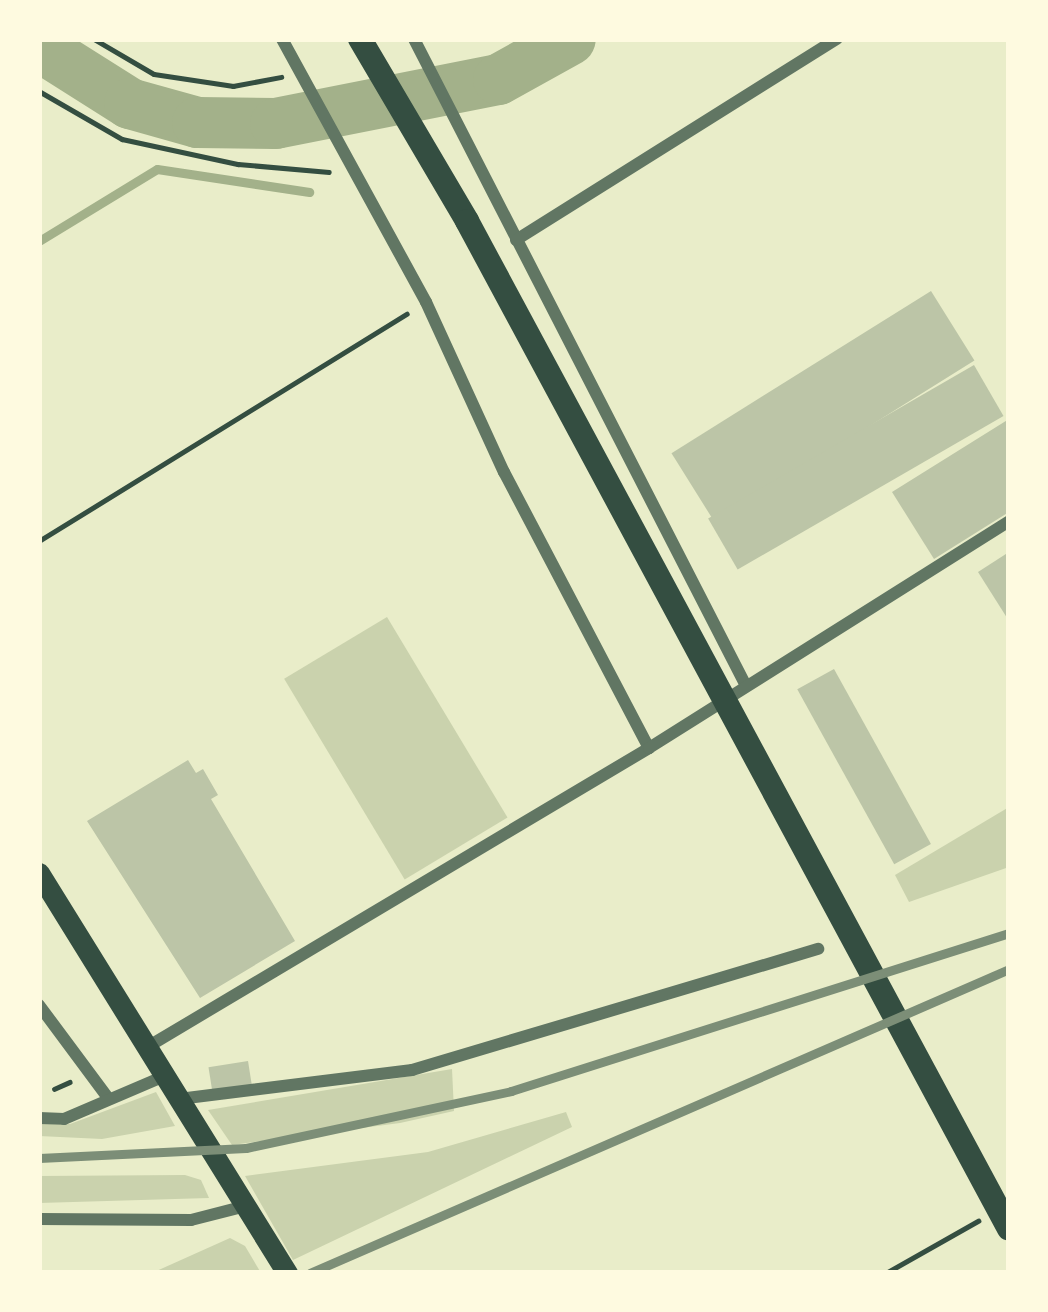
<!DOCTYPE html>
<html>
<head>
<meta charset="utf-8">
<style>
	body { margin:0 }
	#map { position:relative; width:1048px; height:1312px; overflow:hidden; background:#e9edc9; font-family:"Alegreya Sans",sans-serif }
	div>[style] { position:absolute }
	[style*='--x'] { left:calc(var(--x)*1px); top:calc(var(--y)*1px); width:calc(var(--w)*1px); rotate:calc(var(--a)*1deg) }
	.green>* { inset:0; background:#cad2ad; transform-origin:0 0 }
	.stream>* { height:9px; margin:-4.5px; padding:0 4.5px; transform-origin:4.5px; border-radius:4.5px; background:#a3b18a }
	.river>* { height:51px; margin:-25.5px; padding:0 25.5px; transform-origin:25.5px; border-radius:25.5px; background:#a3b18a }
	.building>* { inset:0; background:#bcc5a7; transform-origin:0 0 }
	.path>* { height:4.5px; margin:-2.25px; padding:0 2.25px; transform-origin:2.25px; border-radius:2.25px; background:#344e41 }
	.minor>* { height:12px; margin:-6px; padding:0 6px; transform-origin:6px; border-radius:6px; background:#617663 }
	.secondary>* { height:21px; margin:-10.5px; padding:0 10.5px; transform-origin:10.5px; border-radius:10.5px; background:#344e41 }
	.trunk>* { height:24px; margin:-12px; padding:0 12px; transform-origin:12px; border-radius:12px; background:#344e41 }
	.rail>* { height:9px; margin:-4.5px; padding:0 4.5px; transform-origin:4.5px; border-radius:4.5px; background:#7c8e77 }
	span { translate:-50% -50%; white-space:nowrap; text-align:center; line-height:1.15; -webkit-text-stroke:9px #fefae0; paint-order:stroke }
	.frame { position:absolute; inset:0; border:42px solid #fefae0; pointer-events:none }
</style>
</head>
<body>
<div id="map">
	<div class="green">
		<i style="left:387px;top:617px;width:234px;height:120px;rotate:59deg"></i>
		<i style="clip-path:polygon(1009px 807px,1009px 867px,909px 902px,895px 875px)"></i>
		<i style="clip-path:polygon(452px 1069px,454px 1111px,400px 1123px,232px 1145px,208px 1110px)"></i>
		<i style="clip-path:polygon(156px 1092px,175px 1126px,102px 1139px,39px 1136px,39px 1124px,70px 1124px)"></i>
		<i style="clip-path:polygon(566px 1112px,572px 1127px,293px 1260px,245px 1176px,428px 1152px)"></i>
		<i style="clip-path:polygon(185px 1175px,201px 1180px,209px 1198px,39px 1203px,39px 1176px)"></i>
		<i style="clip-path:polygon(230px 1238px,245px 1246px,261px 1273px,152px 1273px)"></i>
	</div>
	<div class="stream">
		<i style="--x:39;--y:241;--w:138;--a:-31.4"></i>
		<i style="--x:157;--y:169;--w:154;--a:8.6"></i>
	</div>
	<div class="river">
		<i style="--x:39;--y:46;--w:107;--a:32.3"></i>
		<i style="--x:129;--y:103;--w:71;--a:15.6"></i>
		<i style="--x:197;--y:122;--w:78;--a:0.7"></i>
		<i style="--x:275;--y:123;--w:227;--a:-11.2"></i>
		<i style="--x:498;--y:79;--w:82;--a:-29.1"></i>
	</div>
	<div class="building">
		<i style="left:931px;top:291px;width:82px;height:306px;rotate:58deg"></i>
		<i style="left:974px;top:365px;width:59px;height:307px;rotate:60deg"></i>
		<i style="clip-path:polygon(1009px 419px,1009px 512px,934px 559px,892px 492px)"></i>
		<i style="clip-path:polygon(1009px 552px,1009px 621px,978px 572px)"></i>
		<i style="left:834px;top:669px;width:200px;height:42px;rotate:61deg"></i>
		<i style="clip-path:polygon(188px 760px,196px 773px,203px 769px,218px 795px,211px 799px,295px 941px,200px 998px,87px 821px)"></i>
		<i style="left:248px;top:1061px;width:24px;height:40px;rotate:81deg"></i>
	</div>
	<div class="path">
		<i style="--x:94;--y:39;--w:69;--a:30.3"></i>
		<i style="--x:154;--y:74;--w:80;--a:8.6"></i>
		<i style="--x:233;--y:86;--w:49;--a:-10.6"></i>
		<i style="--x:39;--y:91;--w:96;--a:30"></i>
		<i style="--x:122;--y:139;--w:119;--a:12.2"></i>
		<i style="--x:238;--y:164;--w:91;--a:5"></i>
		<i style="--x:39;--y:541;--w:432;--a:-31.7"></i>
		<i style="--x:54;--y:1089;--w:17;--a:-24"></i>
		<i style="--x:886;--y:1273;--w:106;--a:-29.5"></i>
	</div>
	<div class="minor">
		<i style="--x:282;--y:39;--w:300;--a:61.3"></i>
		<i style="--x:426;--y:302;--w:187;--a:65.4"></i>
		<i style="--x:504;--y:472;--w:312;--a:62.3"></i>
		<i style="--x:414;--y:39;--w:723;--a:62.83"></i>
		<i style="--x:516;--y:240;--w:379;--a:-32.1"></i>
		<i style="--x:39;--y:1005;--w:116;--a:53.4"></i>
		<i style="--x:149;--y:1046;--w:582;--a:-30.79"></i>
		<i style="--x:649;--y:748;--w:426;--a:-32.2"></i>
		<i style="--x:179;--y:1099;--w:235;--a:-7.1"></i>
		<i style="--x:412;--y:1070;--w:424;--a:-16.6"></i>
		<i style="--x:39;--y:1118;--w:25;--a:2"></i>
		<i style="--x:64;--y:1119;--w:110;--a:-23.1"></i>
		<i style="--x:39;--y:1219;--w:152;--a:0.4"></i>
		<i style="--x:191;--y:1220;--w:57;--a:-14.3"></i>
	</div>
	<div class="secondary">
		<i style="--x:39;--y:873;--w:471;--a:58.2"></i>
	</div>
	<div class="trunk">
		<i style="--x:360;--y:39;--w:211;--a:59.5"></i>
		<i style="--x:467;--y:221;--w:1144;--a:61.73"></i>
	</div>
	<div class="rail">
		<i style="--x:39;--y:1158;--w:207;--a:-2.8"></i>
		<i style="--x:246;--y:1148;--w:271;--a:-12.1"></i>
		<i style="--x:511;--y:1091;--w:522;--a:-17.6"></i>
		<i style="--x:310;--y:1273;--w:762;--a:-23.5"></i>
	</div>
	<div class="frame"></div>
</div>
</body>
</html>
